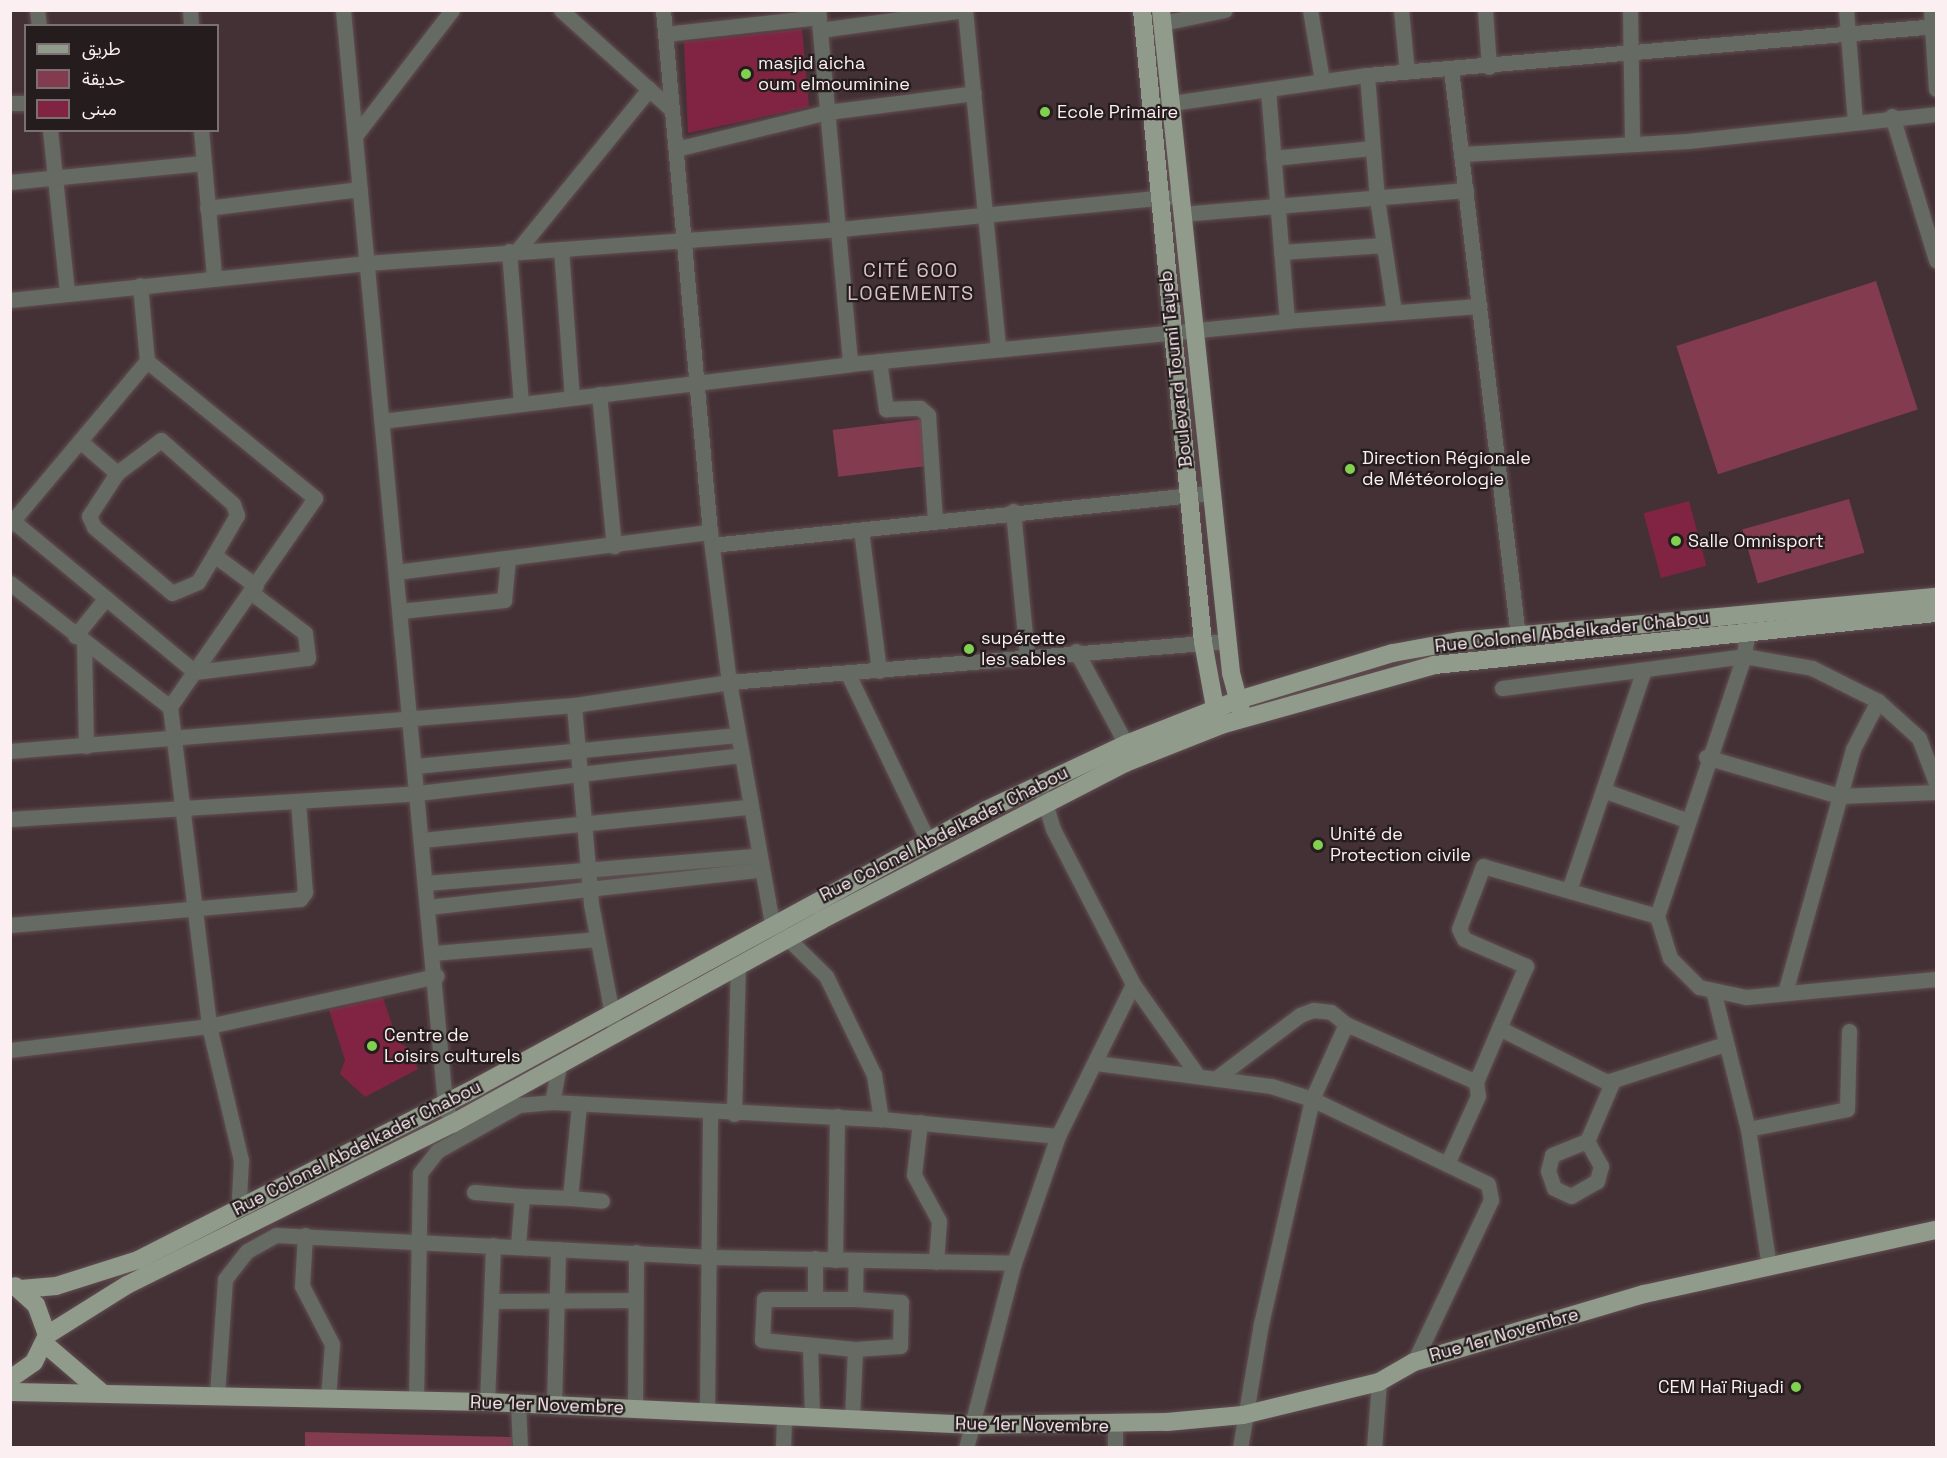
<!DOCTYPE html>
<html>
<head>
<meta charset="utf-8">
<style>
	body { margin:0 }
	#map { position:relative; width:1947px; height:1458px; overflow:hidden; background:#443135; font-family:"Space Grotesk","Noto Sans Arabic",sans-serif }
	div>[style] { position:absolute }
	[style*='--x'] { left:calc(var(--x)*1px); top:calc(var(--y)*1px); width:calc(var(--w)*1px); rotate:calc(var(--a)*1deg) }
	.green>* { inset:0; background:#833b4f; transform-origin:0 0 }
	.building>* { inset:0; background:#812443; transform-origin:0 0 }
	.roads { filter:drop-shadow(0 0 2px #614f53) drop-shadow(0 0 2px #614f53) }
	.minor>* { height:15px; margin:-7.5px; padding:0 7.5px; transform-origin:7.5px; border-radius:7.5px; background:#656a62 }
	.major>* { height:18px; margin:-9px; padding:0 9px; transform-origin:9px; border-radius:9px; background:#919b8c }
	.dots>* { width:16px; height:16px; translate:-50% -50%; box-sizing:border-box; border:3px solid #251c1e; border-radius:50% }
	span { translate:-50% -50%; white-space:nowrap; text-align:center; line-height:1.15; -webkit-text-stroke:4.5px #251c1e; paint-order:stroke }
	.poi-label { font-size:18px; color:#fceff1 }
	.left { translate:0 -50%; text-align:left }
	.right { translate:-100% -50%; text-align:right }
	.street-label { font-size:18px; color:#fceff1 }
	.neighbourhood-label { font-size:20px; color:#d9c0c5; letter-spacing:1.5px }
	.frame { position:absolute; inset:0; border:12px solid #fceff1; pointer-events:none }
	.legend { position:absolute; left:24px; top:24px; width:195px; height:108px; box-sizing:border-box; background:#251c1e; border:2px solid #7b7072; margin:0; padding:8px 10px; list-style:none; font-size:18px; color:#fceff1 }
	.legend li { display:flex; align-items:center; gap:12px; height:30px }
	.legend b { width:30px; border:2px solid #7b7072 }
</style>
</head>
<body>
<div id="map">
	<div class="green">
		<i style="left:1876px;top:281px;width:135px;height:210px;rotate:72deg"></i>
		<i style="left:923px;top:419px;width:47px;height:91px;rotate:83deg"></i>
		<i style="left:1849px;top:499px;width:56px;height:111px;rotate:74deg"></i>
		<i style="clip-path:polygon(305px 1432px,512px 1437px,512px 1447px,305px 1447px)"></i>
	</div>
	<div class="building">
		<i style="clip-path:polygon(802px 29px,809px 107px,688px 133px,684px 42px)"></i>
		<i style="left:1689px;top:501px;width:67px;height:47px;rotate:75deg"></i>
		<i style="clip-path:polygon(383px 998px,398px 1042px,410px 1049px,418px 1069px,365px 1097px,340px 1074px,345px 1060px,329px 1010px)"></i>
	</div>
	<div class="roads">
		<div class="minor">
			<i style="--x:37;--y:10;--w:16;--a:83"></i>
			<i style="--x:190;--y:10;--w:16;--a:86"></i>
			<i style="--x:343;--y:10;--w:1099;--a:84.67"></i>
			<i style="--x:445;--y:1104;--w:21;--a:71"></i>
			<i style="--x:561;--y:10;--w:149;--a:42"></i>
			<i style="--x:663;--y:10;--w:524;--a:84.86"></i>
			<i style="--x:710;--y:532;--w:151;--a:82.8"></i>
			<i style="--x:729;--y:682;--w:245;--a:79.9"></i>
			<i style="--x:772;--y:923;--w:76;--a:44.5"></i>
			<i style="--x:826;--y:976;--w:110;--a:64.1"></i>
			<i style="--x:874;--y:1075;--w:45;--a:81"></i>
			<i style="--x:881;--y:1119;--w:178;--a:5.5"></i>
			<i style="--x:818;--y:10;--w:355;--a:84.8"></i>
			<i style="--x:965;--y:10;--w:341;--a:84.4"></i>
			<i style="--x:1310;--y:10;--w:71;--a:80.3"></i>
			<i style="--x:1401;--y:10;--w:62;--a:84.5"></i>
			<i style="--x:1485;--y:10;--w:57;--a:86"></i>
			<i style="--x:1630;--y:10;--w:133;--a:89.1"></i>
			<i style="--x:1846;--y:10;--w:111;--a:85.4"></i>
			<i style="--x:1931;--y:10;--w:79;--a:86.4"></i>
			<i style="--x:1162;--y:23;--w:64;--a:-11.7"></i>
			<i style="--x:820;--y:30;--w:145;--a:-7.9"></i>
			<i style="--x:665;--y:34;--w:155;--a:-6.3"></i>
			<i style="--x:1451;--y:69;--w:589;--a:83.27"></i>
			<i style="--x:1367;--y:75;--w:124;--a:85.4"></i>
			<i style="--x:1377;--y:199;--w:113;--a:81.4"></i>
			<i style="--x:10;--y:103;--w:16;--a:0"></i>
			<i style="--x:1151;--y:106;--w:218;--a:-8.2"></i>
			<i style="--x:1367;--y:75;--w:571;--a:-4.92"></i>
			<i style="--x:1892;--y:116;--w:151;--a:73"></i>
			<i style="--x:50;--y:130;--w:163;--a:84"></i>
			<i style="--x:201;--y:130;--w:148;--a:84.9"></i>
			<i style="--x:355;--y:136;--w:159;--a:-52.4"></i>
			<i style="--x:676;--y:149;--w:156;--a:-13.7"></i>
			<i style="--x:828;--y:112;--w:147;--a:-7.4"></i>
			<i style="--x:1463;--y:154;--w:225;--a:-3.3"></i>
			<i style="--x:1688;--y:141;--w:249;--a:-6.2"></i>
			<i style="--x:1273;--y:158;--w:100;--a:-5.8"></i>
			<i style="--x:10;--y:182;--w:194;--a:-5.6"></i>
			<i style="--x:207;--y:208;--w:154;--a:-7.1"></i>
			<i style="--x:1181;--y:214;--w:286;--a:-4.8"></i>
			<i style="--x:561;--y:249;--w:149;--a:85.8"></i>
			<i style="--x:509;--y:251;--w:153;--a:85.5"></i>
			<i style="--x:517;--y:251;--w:209;--a:-50.8"></i>
			<i style="--x:1281;--y:252;--w:103;--a:-3.9"></i>
			<i style="--x:10;--y:300;--w:359;--a:-5.9"></i>
			<i style="--x:367;--y:263;--w:474;--a:-4.1"></i>
			<i style="--x:840;--y:229;--w:341;--a:-5.6"></i>
			<i style="--x:1287;--y:321;--w:193;--a:-4.5"></i>
			<i style="--x:147;--y:361;--w:217;--a:39.2"></i>
			<i style="--x:315;--y:498;--w:254;--a:124.8"></i>
			<i style="--x:879;--y:361;--w:49;--a:81.7"></i>
			<i style="--x:886;--y:409;--w:34;--a:-2"></i>
			<i style="--x:920;--y:408;--w:11;--a:41"></i>
			<i style="--x:928;--y:415;--w:105;--a:86.2"></i>
			<i style="--x:599;--y:394;--w:153;--a:84.4"></i>
			<i style="--x:382;--y:421;--w:471;--a:-6.9"></i>
			<i style="--x:850;--y:364;--w:439;--a:-5.6"></i>
			<i style="--x:1287;--y:321;--w:232;--a:-94.7"></i>
			<i style="--x:80;--y:441;--w:49;--a:40.9"></i>
			<i style="--x:1013;--y:511;--w:146;--a:84.5"></i>
			<i style="--x:13;--y:521;--w:236;--a:39.7"></i>
			<i style="--x:195;--y:672;--w:114;--a:-7.1"></i>
			<i style="--x:308;--y:658;--w:25;--a:-97"></i>
			<i style="--x:305;--y:633;--w:66;--a:-143"></i>
			<i style="--x:10;--y:524;--w:213;--a:-50"></i>
			<i style="--x:147;--y:361;--w:76;--a:-95.3"></i>
			<i style="--x:861;--y:530;--w:142;--a:82.7"></i>
			<i style="--x:712;--y:545;--w:502;--a:-5.95"></i>
			<i style="--x:214;--y:555;--w:31;--a:121"></i>
			<i style="--x:198;--y:582;--w:28;--a:157"></i>
			<i style="--x:172;--y:593;--w:102;--a:-139.8"></i>
			<i style="--x:94;--y:527;--w:12;--a:-114"></i>
			<i style="--x:89;--y:516;--w:51;--a:-56.9"></i>
			<i style="--x:117;--y:473;--w:55;--a:-36.9"></i>
			<i style="--x:161;--y:440;--w:96;--a:41.6"></i>
			<i style="--x:233;--y:504;--w:12;--a:70"></i>
			<i style="--x:237;--y:515;--w:46;--a:119.9"></i>
			<i style="--x:214;--y:555;--w:52;--a:36.4"></i>
			<i style="--x:396;--y:572;--w:317;--a:-7.3"></i>
			<i style="--x:10;--y:583;--w:202;--a:37.8"></i>
			<i style="--x:170;--y:707;--w:321;--a:83"></i>
			<i style="--x:209;--y:1026;--w:138;--a:76.6"></i>
			<i style="--x:241;--y:1160;--w:36;--a:93"></i>
			<i style="--x:239;--y:1196;--w:12;--a:55"></i>
			<i style="--x:400;--y:611;--w:105;--a:-6"></i>
			<i style="--x:504;--y:600;--w:41;--a:-84.4"></i>
			<i style="--x:1749;--y:623;--w:33;--a:99"></i>
			<i style="--x:1744;--y:656;--w:274;--a:108.5"></i>
			<i style="--x:1657;--y:916;--w:44;--a:72.8"></i>
			<i style="--x:1670;--y:958;--w:41;--a:45"></i>
			<i style="--x:1699;--y:987;--w:48;--a:12"></i>
			<i style="--x:1746;--y:997;--w:191;--a:-5.4"></i>
			<i style="--x:75;--y:636;--w:49;--a:-50.8"></i>
			<i style="--x:84;--y:643;--w:103;--a:88.9"></i>
			<i style="--x:1076;--y:651;--w:106;--a:61.7"></i>
			<i style="--x:848;--y:674;--w:185;--a:64.4"></i>
			<i style="--x:1502;--y:688;--w:244;--a:-7.5"></i>
			<i style="--x:1744;--y:656;--w:69;--a:10"></i>
			<i style="--x:1812;--y:668;--w:74;--a:26.6"></i>
			<i style="--x:1878;--y:701;--w:54;--a:117.5"></i>
			<i style="--x:1853;--y:749;--w:252;--a:105.6"></i>
			<i style="--x:1878;--y:701;--w:55;--a:42.1"></i>
			<i style="--x:1919;--y:738;--w:48;--a:69.3"></i>
			<i style="--x:574;--y:705;--w:200;--a:85.1"></i>
			<i style="--x:591;--y:904;--w:133;--a:79.2"></i>
			<i style="--x:10;--y:751;--w:566;--a:-4.66"></i>
			<i style="--x:574;--y:705;--w:157;--a:-8.4"></i>
			<i style="--x:729;--y:682;--w:501;--a:-4.7"></i>
			<i style="--x:1706;--y:757;--w:139;--a:16.3"></i>
			<i style="--x:1839;--y:796;--w:97;--a:-2.4"></i>
			<i style="--x:415;--y:766;--w:324;--a:-5.5"></i>
			<i style="--x:1603;--y:790;--w:88;--a:19.9"></i>
			<i style="--x:10;--y:819;--w:409;--a:-3.6"></i>
			<i style="--x:418;--y:793;--w:325;--a:-6.7"></i>
			<i style="--x:422;--y:840;--w:329;--a:-5.8"></i>
			<i style="--x:426;--y:883;--w:332;--a:-4.7"></i>
			<i style="--x:1569;--y:890;--w:232;--a:-71.2"></i>
			<i style="--x:428;--y:907;--w:333;--a:-6.4"></i>
			<i style="--x:1657;--y:916;--w:181;--a:-164"></i>
			<i style="--x:1483;--y:866;--w:67;--a:110.9"></i>
			<i style="--x:1459;--y:929;--w:11;--a:63"></i>
			<i style="--x:1464;--y:939;--w:68;--a:23.5"></i>
			<i style="--x:1526;--y:966;--w:68;--a:113.5"></i>
			<i style="--x:1499;--y:1028;--w:121;--a:26.6"></i>
			<i style="--x:1607;--y:1082;--w:124;--a:-17.9"></i>
			<i style="--x:10;--y:925;--w:291;--a:-5.1"></i>
			<i style="--x:300;--y:899;--w:9;--a:-54"></i>
			<i style="--x:305;--y:892;--w:91;--a:-94.4"></i>
			<i style="--x:434;--y:953;--w:164;--a:-4.9"></i>
			<i style="--x:1133;--y:984;--w:109;--a:54.7"></i>
			<i style="--x:1714;--y:994;--w:139;--a:75.9"></i>
			<i style="--x:1748;--y:1129;--w:140;--a:81.3"></i>
			<i style="--x:10;--y:1050;--w:200;--a:-6.9"></i>
			<i style="--x:209;--y:1026;--w:233;--a:-12.4"></i>
			<i style="--x:1096;--y:1063;--w:177;--a:7.5"></i>
			<i style="--x:1271;--y:1086;--w:43;--a:17.6"></i>
			<i style="--x:1312;--y:1099;--w:195;--a:25.8"></i>
			<i style="--x:1488;--y:1184;--w:16;--a:79"></i>
			<i style="--x:1491;--y:1200;--w:179;--a:115.4"></i>
			<i style="--x:559;--y:1066;--w:37;--a:101"></i>
			<i style="--x:552;--y:1102;--w:329;--a:3"></i>
			<i style="--x:1219;--y:1076;--w:101;--a:-37"></i>
			<i style="--x:1300;--y:1015;--w:14;--a:-21"></i>
			<i style="--x:1313;--y:1010;--w:18;--a:6"></i>
			<i style="--x:1331;--y:1012;--w:19;--a:39"></i>
			<i style="--x:1476;--y:1082;--w:59;--a:-66.9"></i>
			<i style="--x:734;--y:1114;--w:150;--a:-88.5"></i>
			<i style="--x:920;--y:1122;--w:53;--a:96.5"></i>
			<i style="--x:914;--y:1175;--w:52;--a:61.5"></i>
			<i style="--x:939;--y:1221;--w:41;--a:94.2"></i>
			<i style="--x:1748;--y:1129;--w:101;--a:-11.4"></i>
			<i style="--x:1847;--y:1109;--w:78;--a:-88.5"></i>
			<i style="--x:1587;--y:1141;--w:29;--a:61"></i>
			<i style="--x:1601;--y:1166;--w:16;--a:105"></i>
			<i style="--x:1597;--y:1181;--w:30;--a:150"></i>
			<i style="--x:1571;--y:1196;--w:19;--a:-155"></i>
			<i style="--x:1554;--y:1188;--w:18;--a:-109"></i>
			<i style="--x:1548;--y:1171;--w:16;--a:-76"></i>
			<i style="--x:1552;--y:1155;--w:38;--a:-22"></i>
			<i style="--x:1587;--y:1141;--w:63;--a:-66.7"></i>
			<i style="--x:474;--y:1192;--w:48;--a:4.8"></i>
			<i style="--x:570;--y:1198;--w:32;--a:5"></i>
			<i style="--x:305;--y:1235;--w:51;--a:93.4"></i>
			<i style="--x:302;--y:1286;--w:65;--a:62.7"></i>
			<i style="--x:332;--y:1344;--w:54;--a:94.2"></i>
			<i style="--x:493;--y:1245;--w:56;--a:92"></i>
			<i style="--x:491;--y:1301;--w:143;--a:-0.4"></i>
			<i style="--x:518;--y:1245;--w:49;--a:-85.3"></i>
			<i style="--x:522;--y:1196;--w:48;--a:2.4"></i>
			<i style="--x:570;--y:1198;--w:94;--a:-84.5"></i>
			<i style="--x:815;--y:1258;--w:41;--a:90"></i>
			<i style="--x:815;--y:1299;--w:51;--a:180"></i>
			<i style="--x:764;--y:1299;--w:41;--a:92.8"></i>
			<i style="--x:762;--y:1340;--w:93;--a:5.5"></i>
			<i style="--x:855;--y:1349;--w:45;--a:-3.8"></i>
			<i style="--x:900;--y:1346;--w:44;--a:-88.7"></i>
			<i style="--x:901;--y:1302;--w:46;--a:-176.3"></i>
			<i style="--x:855;--y:1299;--w:39;--a:-89"></i>
			<i style="--x:835;--y:1260;--w:144;--a:-89.2"></i>
			<i style="--x:815;--y:1299;--w:40;--a:0"></i>
			<i style="--x:810;--y:1347;--w:67;--a:88.3"></i>
			<i style="--x:217;--y:1394;--w:115;--a:-86"></i>
			<i style="--x:225;--y:1279;--w:36;--a:-52"></i>
			<i style="--x:247;--y:1251;--w:33;--a:-29"></i>
			<i style="--x:276;--y:1235;--w:436;--a:2.9"></i>
			<i style="--x:711;--y:1257;--w:303;--a:1.1"></i>
			<i style="--x:416;--y:1401;--w:228;--a:-89"></i>
			<i style="--x:420;--y:1173;--w:28;--a:-52"></i>
			<i style="--x:437;--y:1151;--w:94;--a:-29.3"></i>
			<i style="--x:519;--y:1105;--w:33;--a:-5"></i>
			<i style="--x:487;--y:1402;--w:101;--a:-87.7"></i>
			<i style="--x:518;--y:1404;--w:44;--a:87.4"></i>
			<i style="--x:554;--y:1405;--w:156;--a:-88.5"></i>
			<i style="--x:635;--y:1408;--w:156;--a:-89.6"></i>
			<i style="--x:707;--y:1410;--w:296;--a:-89.4"></i>
			<i style="--x:852;--y:1418;--w:69;--a:-87.5"></i>
			<i style="--x:1115;--y:1426;--w:22;--a:90"></i>
			<i style="--x:783;--y:1448;--w:34;--a:-88"></i>
			<i style="--x:966;--y:1448;--w:191;--a:-75.5"></i>
			<i style="--x:1014;--y:1263;--w:134;--a:-70.9"></i>
			<i style="--x:1058;--y:1136;--w:169;--a:-63.7"></i>
			<i style="--x:1133;--y:984;--w:174;--a:-117.3"></i>
			<i style="--x:1053;--y:829;--w:38;--a:-107"></i>
			<i style="--x:1240;--y:1448;--w:126;--a:-80.4"></i>
			<i style="--x:1261;--y:1324;--w:231;--a:-77.2"></i>
			<i style="--x:1312;--y:1099;--w:82;--a:-65.6"></i>
			<i style="--x:1346;--y:1024;--w:142;--a:24"></i>
			<i style="--x:1476;--y:1082;--w:14;--a:82"></i>
			<i style="--x:1478;--y:1096;--w:75;--a:114.5"></i>
			<i style="--x:1374;--y:1448;--w:66;--a:-85.7"></i>
		</div>
		<div class="major">
			<i style="--x:1142;--y:10;--w:635;--a:84.49"></i>
			<i style="--x:1203;--y:642;--w:77;--a:79.6"></i>
			<i style="--x:1161;--y:10;--w:667;--a:83.97"></i>
			<i style="--x:1231;--y:673;--w:38;--a:75"></i>
			<i style="--x:21;--y:1289;--w:35;--a:-5"></i>
			<i style="--x:56;--y:1286;--w:86;--a:-17.6"></i>
			<i style="--x:138;--y:1260;--w:383;--a:-27"></i>
			<i style="--x:479;--y:1086;--w:577;--a:-28.56"></i>
			<i style="--x:986;--y:810;--w:155;--a:-25.2"></i>
			<i style="--x:1126;--y:744;--w:120;--a:-21.4"></i>
			<i style="--x:1238;--y:700;--w:162;--a:-16.9"></i>
			<i style="--x:1393;--y:653;--w:68;--a:-10.2"></i>
			<i style="--x:1460;--y:641;--w:478;--a:-5.3"></i>
			<i style="--x:47;--y:1335;--w:94;--a:-32"></i>
			<i style="--x:127;--y:1285;--w:363;--a:-26.4"></i>
			<i style="--x:452;--y:1124;--w:422;--a:-28.9"></i>
			<i style="--x:821;--y:920;--w:342;--a:-27.3"></i>
			<i style="--x:1125;--y:763;--w:103;--a:-21.6"></i>
			<i style="--x:1221;--y:725;--w:222;--a:-15.7"></i>
			<i style="--x:1435;--y:665;--w:504;--a:-5.93"></i>
			<i style="--x:45;--y:1344;--w:74;--a:40.6"></i>
			<i style="--x:10;--y:1379;--w:29;--a:-35"></i>
			<i style="--x:34;--y:1362;--w:30;--a:-64"></i>
			<i style="--x:47;--y:1335;--w:32;--a:-110"></i>
			<i style="--x:36;--y:1305;--w:28;--a:-138"></i>
			<i style="--x:10;--y:1392;--w:477;--a:1.2"></i>
			<i style="--x:487;--y:1402;--w:482;--a:2.7"></i>
			<i style="--x:968;--y:1425;--w:199;--a:-0.9"></i>
			<i style="--x:1167;--y:1422;--w:76;--a:-5.3"></i>
			<i style="--x:1243;--y:1415;--w:140;--a:-13.6"></i>
			<i style="--x:1379;--y:1382;--w:40;--a:-29.7"></i>
			<i style="--x:1414;--y:1362;--w:240;--a:-16.5"></i>
			<i style="--x:1644;--y:1294;--w:299;--a:-12.4"></i>
		</div>
	</div>
	<div class="dots">
		<i style="left:746px;top:74px;background:#81d050"></i>
		<i style="left:1045px;top:112px;background:#81d050"></i>
		<i style="left:1350px;top:469px;background:#81d050"></i>
		<i style="left:1676px;top:541px;background:#81d050"></i>
		<i style="left:969px;top:649px;background:#81d050"></i>
		<i style="left:1318px;top:845px;background:#81d050"></i>
		<i style="left:372px;top:1046px;background:#81d050"></i>
		<i style="left:1796px;top:1387px;background:#81d050"></i>
	</div>
	<div class="poi-label">
		<span class="left" style="left:758px;top:74px">masjid aicha<br>oum elmouminine</span>
		<span class="left" style="left:1057px;top:112px">Ecole Primaire</span>
		<span class="left" style="left:1362px;top:469px">Direction Régionale<br>de Météorologie</span>
		<span class="left" style="left:1688px;top:541px">Salle Omnisport</span>
		<span class="left" style="left:981px;top:649px">supérette<br>les sables</span>
		<span class="left" style="left:1330px;top:845px">Unité de<br>Protection civile</span>
		<span class="left" style="left:384px;top:1046px">Centre de<br>Loisirs culturels</span>
		<span class="right" style="left:1784px;top:1387px">CEM Haï Riyadi</span>
	</div>
	<div class="street-label">
		<span style="left:1176px;top:369px;rotate:-96deg">Boulevard Toumi Tayeb</span>
		<span style="left:1572px;top:632px;rotate:-6deg">Rue Colonel Abdelkader Chabou</span>
		<span style="left:944px;top:834px;rotate:-27deg">Rue Colonel Abdelkader Chabou</span>
		<span style="left:357px;top:1148px;rotate:-27deg">Rue Colonel Abdelkader Chabou</span>
		<span style="left:1504px;top:1335px;rotate:-16deg">Rue 1er Novembre</span>
		<span style="left:547px;top:1405px;rotate:2deg">Rue 1er Novembre</span>
		<span style="left:1032px;top:1425px;rotate:1deg">Rue 1er Novembre</span>
	</div>
	<div class="neighbourhood-label">
		<span style="left:911px;top:282px">CITÉ 600<br>LOGEMENTS</span>
	</div>
	<div class="frame"></div>
	<ul class="legend">
	<li><b style="height:8px;background:#919b8c"></b>طريق</li>
	<li><b style="height:16px;background:#833b4f"></b>حديقة</li>
	<li><b style="height:16px;background:#812443"></b>مبنى</li>
	</ul>
</div>
</body>
</html>
